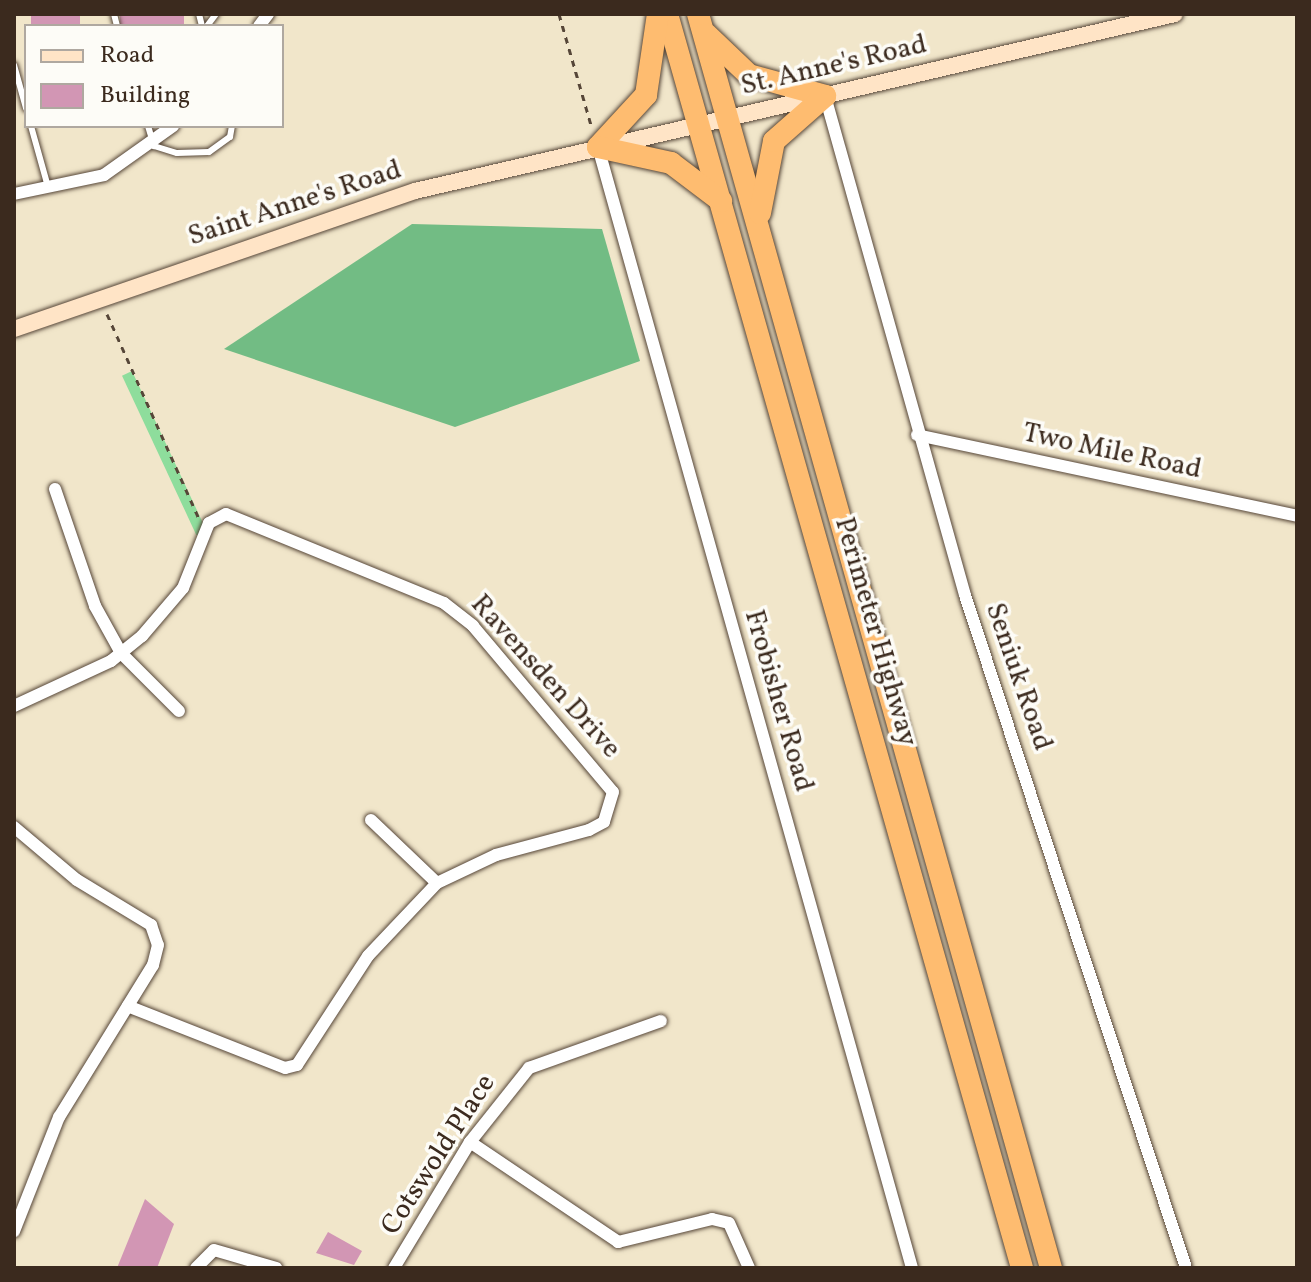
<!DOCTYPE html>
<html>
<head>
<meta charset="utf-8">
<style>
	body { margin:0 }
	#map { position:relative; width:1311px; height:1282px; overflow:hidden; background:#f1e6ca; font-family:Vollkorn,serif }
	div>[style] { position:absolute }
	[style*='--x'] { left:calc(var(--x)*1px); top:calc(var(--y)*1px); width:calc(var(--w)*1px); rotate:calc(var(--a)*1deg) }
	.green>* { inset:0; background:#8edd9c; transform-origin:0 0 }
	.forest>* { inset:0; background:#72bc84 }
	.building>* { inset:0; background:#d296b4; transform-origin:0 0 }
	.path>* { height:3px; margin-top:-1.5px; transform-origin:0; background:repeating-linear-gradient(90deg,#564638 0 6px,transparent 0 12px) }
	.roads { filter:drop-shadow(0 0 2px #564638) drop-shadow(0 0 2px #564638) }
	.lane>* { height:6px; margin:-3px; padding:0 3px; transform-origin:3px; border-radius:3px; background:#fff }
	.street>* { height:12px; margin:-6px; padding:0 6px; transform-origin:6px; border-radius:6px; background:#fff }
	.secondary>* { height:16px; margin:-8px; padding:0 8px; transform-origin:8px; border-radius:8px; background:#ffe4c6 }
	.highway>* { height:22px; margin:-11px; padding:0 11px; transform-origin:11px; border-radius:11px; background:#febc70 }
	span { translate:-50% -50%; white-space:nowrap; text-align:center; line-height:1.15; -webkit-text-stroke:7px #fdfcf7; paint-order:stroke }
	.street-label { font-size:28px; color:#3b2a1e }
	.frame { position:absolute; inset:0; border:16px solid #3b2a1e; pointer-events:none }
	.legend { position:absolute; left:24px; top:24px; width:260px; height:104px; box-sizing:border-box; background:#fdfcf7; border:2px solid #afa8a0; margin:0; padding:10px 14px; list-style:none; font-size:24px; color:#3b2a1e }
	.legend li { display:flex; align-items:center; gap:16px; height:40px }
	.legend b { width:40px; border:2px solid #afa8a0 }
</style>
</head>
<body>
<div id="map">
	<div class="green">
		<i style="left:132px;top:371px;width:176px;height:11px;rotate:65deg"></i>
	</div>
	<div class="forest">
		<i style="clip-path:polygon(412px 224px,602px 229px,640px 361px,455px 427px,224px 349px)"></i>
	</div>
	<div class="building">
		<i style="left:31px;top:14px;width:49px;height:13px"></i>
		<i style="left:120px;top:14px;width:64px;height:12px"></i>
		<i style="clip-path:polygon(145px 1199px,174px 1224px,157px 1268px,117px 1268px)"></i>
		<i style="clip-path:polygon(328px 1232px,362px 1251px,354px 1265px,316px 1253px)"></i>
	</div>
	<div class="path">
		<i style="--x:559;--y:14;--w:119;--a:73.9"></i>
		<i style="--x:107;--y:314;--w:225;--a:65.8"></i>
	</div>
	<div class="roads">
		<div class="lane">
			<i style="--x:114;--y:14;--w:12;--a:76"></i>
			<i style="--x:199;--y:14;--w:12;--a:76"></i>
			<i style="--x:207;--y:26;--w:15;--a:-53"></i>
			<i style="--x:14;--y:65;--w:45;--a:74.4"></i>
			<i style="--x:31;--y:126;--w:63;--a:74.4"></i>
			<i style="--x:148;--y:126;--w:21;--a:73"></i>
			<i style="--x:154;--y:146;--w:24;--a:17"></i>
			<i style="--x:177;--y:153;--w:32;--a:-2"></i>
			<i style="--x:209;--y:152;--w:26;--a:-36"></i>
			<i style="--x:230;--y:137;--w:11;--a:-80"></i>
		</div>
		<div class="street">
			<i style="--x:259;--y:26;--w:15;--a:-53"></i>
			<i style="--x:825;--y:96;--w:518;--a:74.33"></i>
			<i style="--x:965;--y:595;--w:708;--a:71.82"></i>
			<i style="--x:598;--y:147;--w:1164;--a:74.35"></i>
			<i style="--x:14;--y:194;--w:92;--a:-11.9"></i>
			<i style="--x:104;--y:175;--w:85;--a:-35.4"></i>
			<i style="--x:917;--y:435;--w:389;--a:12"></i>
			<i style="--x:55;--y:489;--w:124;--a:71.1"></i>
			<i style="--x:95;--y:606;--w:54;--a:61"></i>
			<i style="--x:121;--y:653;--w:82;--a:45"></i>
			<i style="--x:14;--y:706;--w:107;--a:-24.9"></i>
			<i style="--x:111;--y:661;--w:40;--a:-39"></i>
			<i style="--x:142;--y:636;--w:63;--a:-49.5"></i>
			<i style="--x:183;--y:588;--w:70;--a:-68.2"></i>
			<i style="--x:209;--y:523;--w:19;--a:-28"></i>
			<i style="--x:226;--y:514;--w:235;--a:22.2"></i>
			<i style="--x:444;--y:603;--w:37;--a:38"></i>
			<i style="--x:473;--y:626;--w:217;--a:49.9"></i>
			<i style="--x:613;--y:792;--w:31;--a:107"></i>
			<i style="--x:604;--y:822;--w:17;--a:152"></i>
			<i style="--x:589;--y:830;--w:96;--a:165"></i>
			<i style="--x:496;--y:855;--w:65;--a:154.6"></i>
			<i style="--x:437;--y:883;--w:100;--a:133.4"></i>
			<i style="--x:368;--y:956;--w:130;--a:123.1"></i>
			<i style="--x:297;--y:1065;--w:12;--a:166"></i>
			<i style="--x:285;--y:1068;--w:169;--a:-158.5"></i>
			<i style="--x:371;--y:820;--w:91;--a:43.7"></i>
			<i style="--x:14;--y:827;--w:82;--a:40.1"></i>
			<i style="--x:77;--y:880;--w:87;--a:31.3"></i>
			<i style="--x:151;--y:925;--w:21;--a:71"></i>
			<i style="--x:158;--y:945;--w:21;--a:104"></i>
			<i style="--x:153;--y:965;--w:179;--a:121.7"></i>
			<i style="--x:59;--y:1117;--w:123;--a:111.5"></i>
			<i style="--x:470;--y:1142;--w:179;--a:34"></i>
			<i style="--x:618;--y:1242;--w:97;--a:-13.7"></i>
			<i style="--x:712;--y:1219;--w:17;--a:13"></i>
			<i style="--x:729;--y:1223;--w:49;--a:66"></i>
			<i style="--x:196;--y:1268;--w:25;--a:-45"></i>
			<i style="--x:214;--y:1250;--w:65;--a:16.2"></i>
			<i style="--x:394;--y:1268;--w:147;--a:-58.9"></i>
			<i style="--x:470;--y:1142;--w:95;--a:-51.4"></i>
			<i style="--x:529;--y:1068;--w:140;--a:-19.6"></i>
		</div>
		<div class="secondary">
			<i style="--x:14;--y:329;--w:424;--a:-19"></i>
			<i style="--x:415;--y:191;--w:780;--a:-13.11"></i>
		</div>
		<div class="highway">
			<i style="--x:667;--y:14;--w:1303;--a:74.19"></i>
			<i style="--x:698;--y:14;--w:1303;--a:74.28"></i>
			<i style="--x:706;--y:34;--w:59;--a:43.6"></i>
			<i style="--x:749;--y:75;--w:79;--a:15.4"></i>
			<i style="--x:598;--y:147;--w:71;--a:-47.3"></i>
			<i style="--x:646;--y:95;--w:82;--a:-81.6"></i>
			<i style="--x:598;--y:147;--w:75;--a:12.4"></i>
			<i style="--x:671;--y:163;--w:63;--a:37.2"></i>
			<i style="--x:760;--y:213;--w:73;--a:-79"></i>
			<i style="--x:774;--y:141;--w:68;--a:-41.4"></i>
		</div>
	</div>
	<div class="street-label">
		<span style="left:834px;top:66px;rotate:-13deg">St. Anne's Road</span>
		<span style="left:295px;top:204px;rotate:-18deg">Saint Anne's Road</span>
		<span style="left:1112px;top:452px;rotate:12deg">Two Mile Road</span>
		<span style="left:875px;top:632px;rotate:74deg">Perimeter Highway</span>
		<span style="left:545px;top:677px;rotate:48deg">Ravensden Drive</span>
		<span style="left:1018px;top:677px;rotate:71deg">Seniuk Road</span>
		<span style="left:778px;top:701px;rotate:74deg">Frobisher Road</span>
		<span style="left:439px;top:1155px;rotate:-57deg">Cotswold Place</span>
	</div>
	<div class="frame"></div>
	<ul class="legend">
	<li><b style="height:10px;background:#ffe4c6"></b>Road</li>
	<li><b style="height:22px;background:#d296b4"></b>Building</li>
	</ul>
</div>
</body>
</html>
